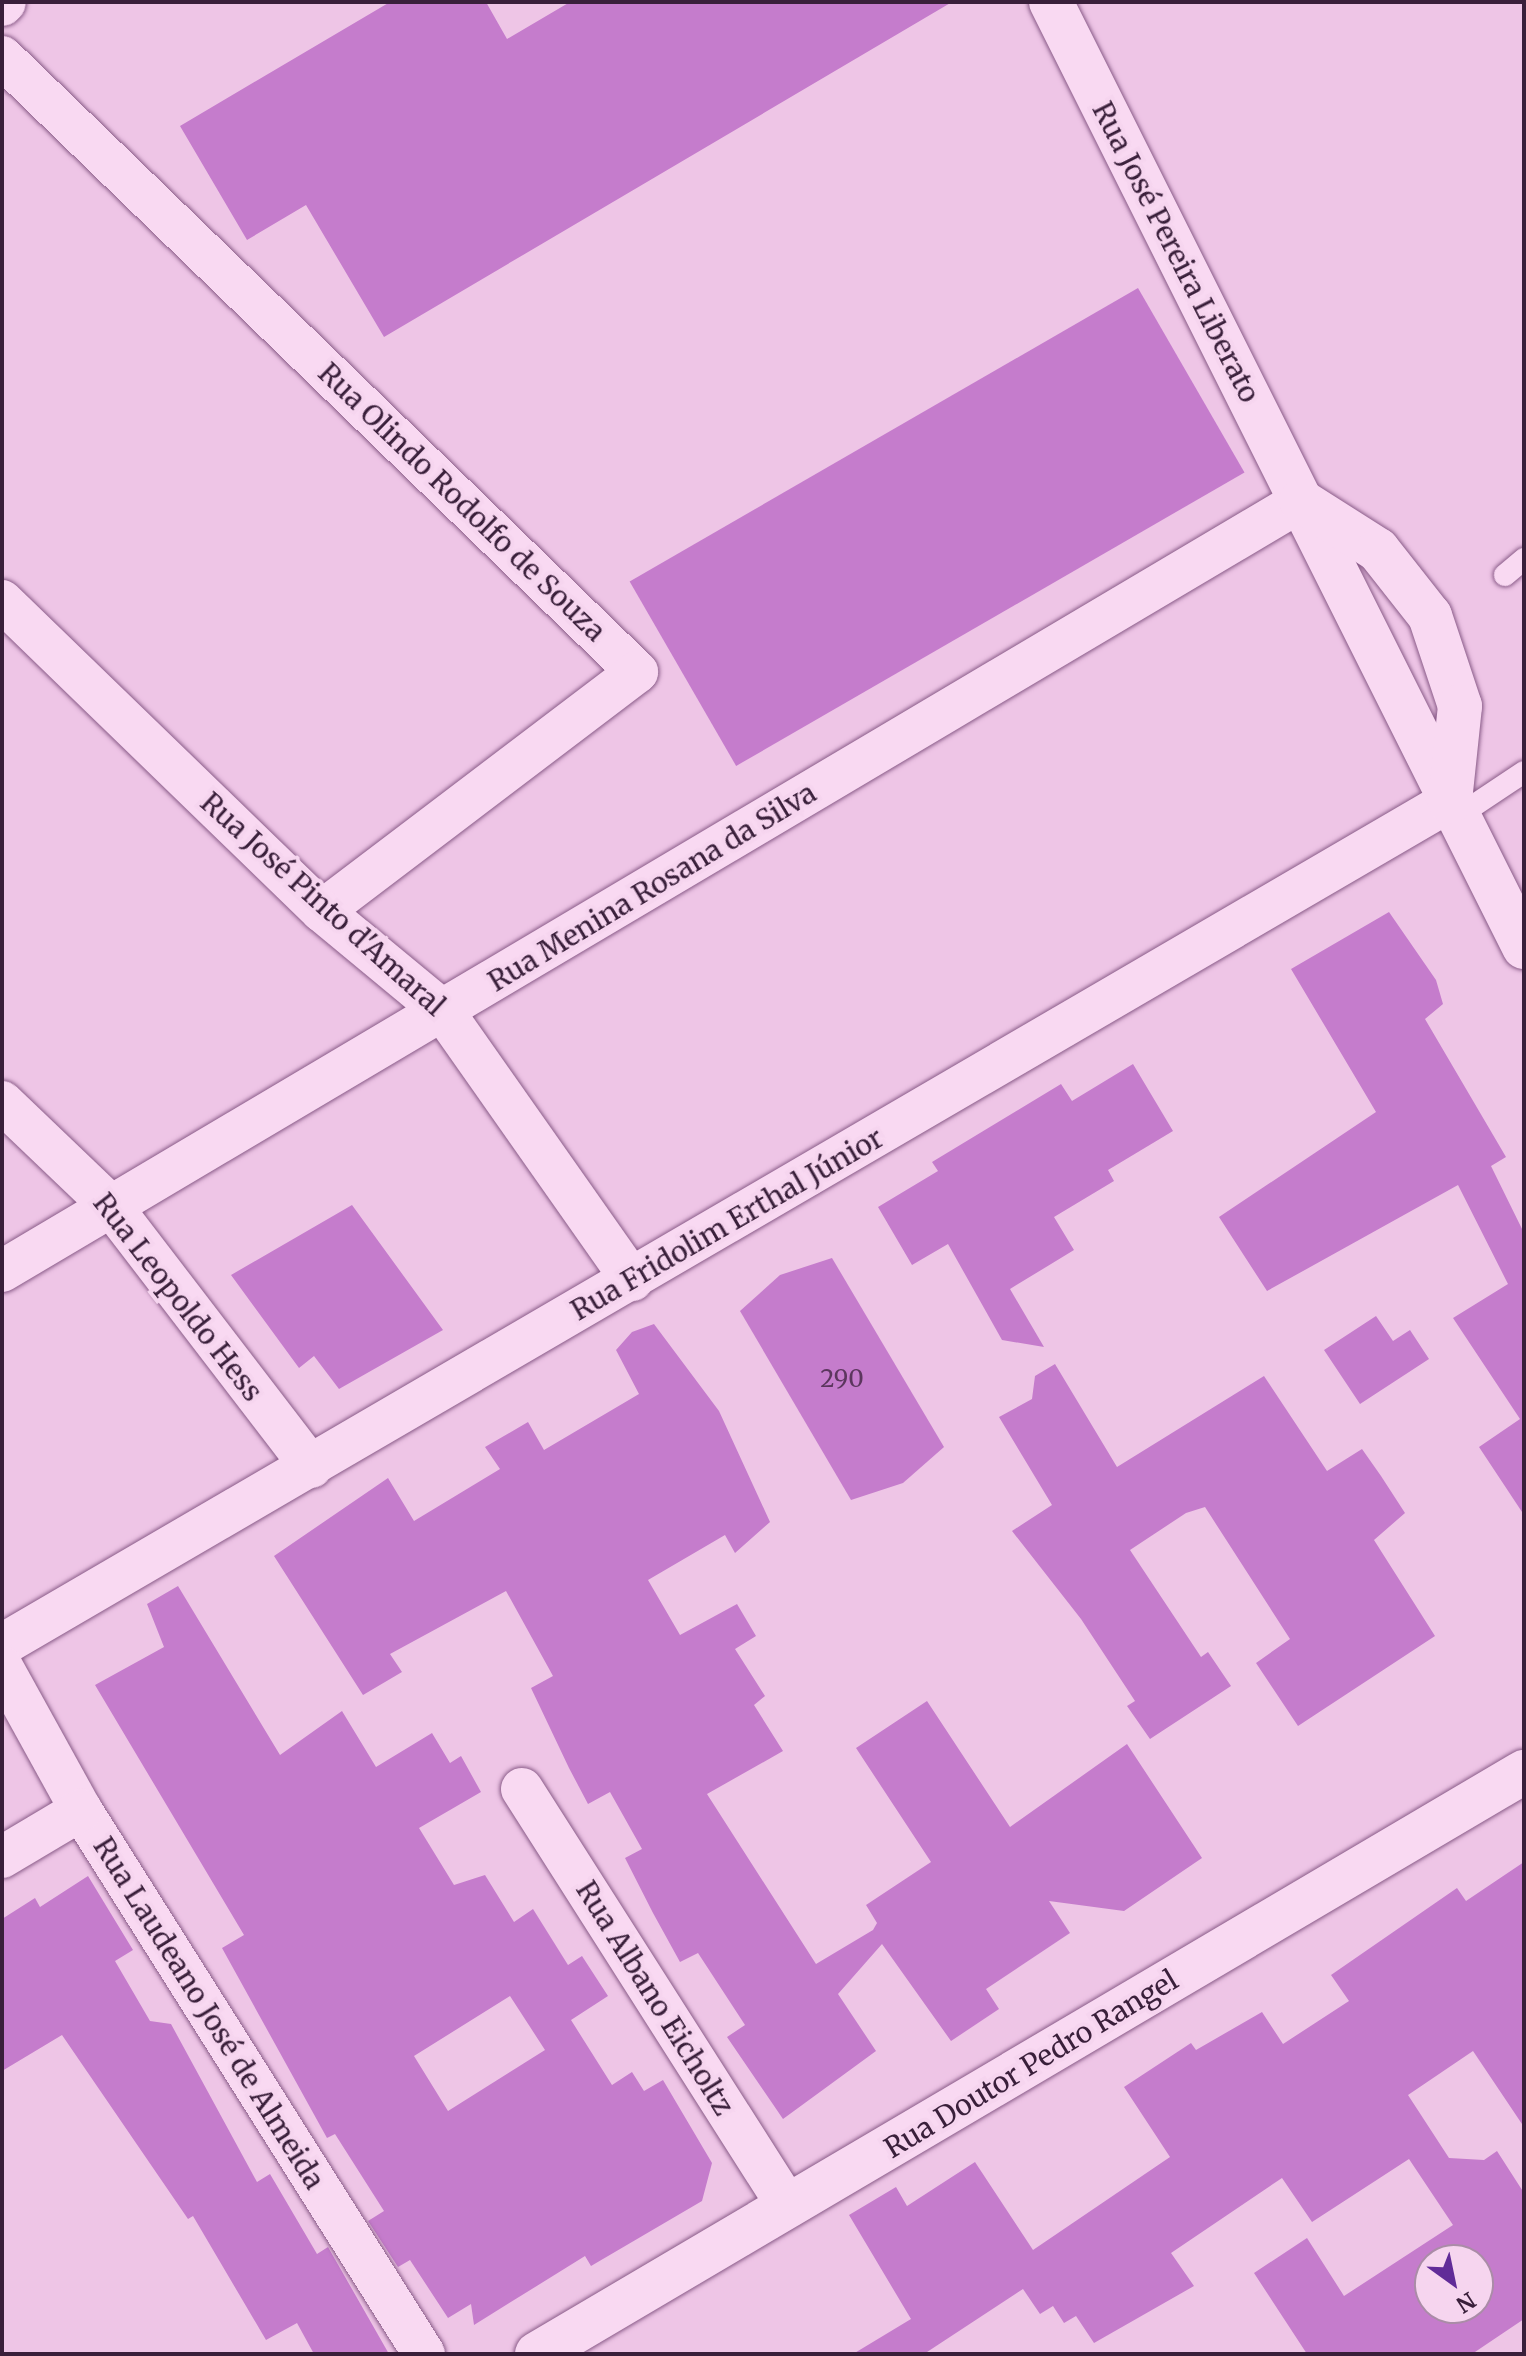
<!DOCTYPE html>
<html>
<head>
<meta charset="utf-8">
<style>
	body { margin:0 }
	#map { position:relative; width:1526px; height:2356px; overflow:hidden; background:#eec5e6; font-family:Merriweather,serif }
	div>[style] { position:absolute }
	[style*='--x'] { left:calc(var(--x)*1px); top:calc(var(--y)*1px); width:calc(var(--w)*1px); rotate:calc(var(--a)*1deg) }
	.building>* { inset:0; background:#c57ccc; transform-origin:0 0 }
	.roads { filter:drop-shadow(0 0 2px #895b88) drop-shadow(0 0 2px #895b88) }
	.service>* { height:22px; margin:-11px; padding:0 11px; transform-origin:11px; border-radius:11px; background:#f9d9f2 }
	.minor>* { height:42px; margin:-21px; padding:0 21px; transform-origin:21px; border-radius:21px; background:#f9d9f2 }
	.secondary>* { height:44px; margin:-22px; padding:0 22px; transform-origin:22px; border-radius:22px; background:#f9d9f2 }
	span { translate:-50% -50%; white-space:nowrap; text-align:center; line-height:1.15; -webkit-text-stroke:8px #f6d5ef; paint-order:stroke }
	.number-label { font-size:24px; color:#5c365e }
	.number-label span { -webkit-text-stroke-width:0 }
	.street-label { font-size:28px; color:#391f3a }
	.frame { position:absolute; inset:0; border:4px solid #391f3a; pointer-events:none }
	.north { position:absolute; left:1414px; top:2244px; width:80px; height:80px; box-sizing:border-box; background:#f6d5ef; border:2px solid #aa8ca7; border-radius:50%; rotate:147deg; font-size:22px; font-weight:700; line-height:32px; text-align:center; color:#391f3a }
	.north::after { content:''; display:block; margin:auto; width:28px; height:36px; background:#612b98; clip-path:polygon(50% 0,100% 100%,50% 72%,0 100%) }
</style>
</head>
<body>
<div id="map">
	<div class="building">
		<i style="clip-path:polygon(390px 2px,486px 2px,507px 39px,570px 2px,952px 2px,384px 337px,306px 205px,247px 240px,180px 126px)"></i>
		<i style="left:1138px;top:288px;width:213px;height:587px;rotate:60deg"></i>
		<i style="clip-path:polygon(1389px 912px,1436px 980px,1443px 1004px,1425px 1019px,1506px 1157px,1491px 1166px,1524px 1233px,1524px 1515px,1479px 1447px,1520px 1419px,1453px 1318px,1508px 1284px,1458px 1185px,1267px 1291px,1219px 1217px,1376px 1112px,1291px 969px)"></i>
		<i style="clip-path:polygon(1133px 1064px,1173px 1131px,1108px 1170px,1114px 1181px,1054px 1217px,1074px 1250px,1010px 1289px,1044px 1347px,1002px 1340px,948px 1244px,912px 1265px,878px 1207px,938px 1171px,932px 1162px,1061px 1084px,1072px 1101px)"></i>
		<i style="clip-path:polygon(352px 1205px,443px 1330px,339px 1389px,314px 1356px,299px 1368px,231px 1275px)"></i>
		<i style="clip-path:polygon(832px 1258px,944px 1447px,903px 1483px,851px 1500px,740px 1311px,780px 1275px)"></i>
		<i style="clip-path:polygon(1376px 1316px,1393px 1341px,1410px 1330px,1429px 1359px,1360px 1404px,1324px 1350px)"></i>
		<i style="clip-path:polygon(654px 1324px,719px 1411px,770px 1522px,735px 1553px,725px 1535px,648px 1580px,680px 1635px,737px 1604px,756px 1636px,735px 1649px,765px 1696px,754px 1705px,783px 1751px,707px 1794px,816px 1964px,873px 1930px,877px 1923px,866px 1905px,931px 1862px,856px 1748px,927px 1701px,1010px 1827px,1127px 1744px,1202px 1858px,1124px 1911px,1049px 1901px,1070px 1933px,986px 1989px,999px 2009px,951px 2041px,882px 1944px,838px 1994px,876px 2051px,783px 2119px,727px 2037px,745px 2025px,698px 1953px,680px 1962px,653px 1913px,625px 1858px,642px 1849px,610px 1792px,588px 1804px,569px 1768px,531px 1688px,553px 1676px,506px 1591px,390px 1654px,402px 1672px,363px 1695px,274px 1556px,388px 1478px,414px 1521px,500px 1469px,485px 1447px,528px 1422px,544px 1450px,639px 1394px,616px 1350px,632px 1332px)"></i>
		<i style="clip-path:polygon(1055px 1364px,1117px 1467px,1264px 1376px,1327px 1471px,1362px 1449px,1381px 1476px,1405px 1513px,1374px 1540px,1435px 1636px,1298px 1726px,1256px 1663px,1290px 1639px,1205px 1507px,1186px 1513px,1130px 1550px,1201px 1657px,1208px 1652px,1231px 1686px,1150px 1739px,1127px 1706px,1135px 1701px,1081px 1619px,1012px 1531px,1052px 1505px,999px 1417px,1032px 1399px,1035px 1376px)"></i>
		<i style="clip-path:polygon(evenodd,178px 1586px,280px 1755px,342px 1711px,376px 1767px,432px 1733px,450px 1763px,461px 1756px,481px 1792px,419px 1828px,454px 1885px,485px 1875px,514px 1922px,533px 1909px,568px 1965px,582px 1956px,608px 1996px,571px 2020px,612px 2085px,632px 2072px,644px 2091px,663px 2080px,712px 2163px,702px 2201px,591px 2266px,585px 2256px,474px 2325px,471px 2304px,448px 2318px,410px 2260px,398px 2267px,368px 2221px,384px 2211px,335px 2134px,327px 2138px,222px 1948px,244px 1935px,95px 1685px,164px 1647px,147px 1604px,178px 1586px,510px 1996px,545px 2050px,448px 2111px,414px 2056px,510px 1996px)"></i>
		<i style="clip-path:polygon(evenodd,1524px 1862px,1524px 2127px,1473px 2051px,1408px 2095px,1449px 2158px,1484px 2160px,1497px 2151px,1524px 2193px,1524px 2319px,1472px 2354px,1307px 2354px,1254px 2273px,1307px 2238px,1344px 2296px,1453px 2225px,1409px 2159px,1312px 2222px,1282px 2178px,1171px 2253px,1194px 2286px,1094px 2343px,1076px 2316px,1064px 2323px,1053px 2306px,1040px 2314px,1023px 2289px,924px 2354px,853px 2354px,911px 2319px,849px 2215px,896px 2187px,907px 2206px,975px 2162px,1033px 2250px,1170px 2157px,1124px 2087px,1191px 2043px,1196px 2050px,1262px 2012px,1283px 2044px,1349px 2001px,1331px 1975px,1457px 1888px,1466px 1901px,1524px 1862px,1430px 2260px,1478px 2260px,1478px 2308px,1430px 2308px,1430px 2260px)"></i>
		<i style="clip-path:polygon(88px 1876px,133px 1950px,115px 1961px,150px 2021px,171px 2024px,257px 2182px,270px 2174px,317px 2254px,328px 2247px,389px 2354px,314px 2354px,297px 2323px,266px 2340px,193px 2216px,188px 2219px,62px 2035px,2px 2071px,2px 1919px,35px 1898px,40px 1907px)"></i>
	</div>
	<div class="roads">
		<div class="service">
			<i style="--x:1505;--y:575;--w:25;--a:-40"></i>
			<i style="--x:1458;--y:816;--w:79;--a:-33.7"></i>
		</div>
		<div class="minor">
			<i style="--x:2;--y:5;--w:4;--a:-45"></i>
			<i style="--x:2;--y:57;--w:884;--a:44.08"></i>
			<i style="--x:637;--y:672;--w:395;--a:142.8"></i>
			<i style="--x:2;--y:601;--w:446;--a:44.1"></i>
			<i style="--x:322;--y:911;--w:157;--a:39.6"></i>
			<i style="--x:443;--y:1011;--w:329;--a:54.9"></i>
			<i style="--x:2;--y:1102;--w:151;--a:43.7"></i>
			<i style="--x:111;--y:1206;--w:329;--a:52.5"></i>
			<i style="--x:2;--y:1271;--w:1510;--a:-30.66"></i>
			<i style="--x:2;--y:1645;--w:1676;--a:-30.24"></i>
			<i style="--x:2;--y:1667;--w:163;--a:61.1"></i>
			<i style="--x:81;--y:1810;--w:643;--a:57.77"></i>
			<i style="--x:522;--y:1789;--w:495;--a:57.5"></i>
			<i style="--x:2;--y:1857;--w:92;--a:-30.7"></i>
		</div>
		<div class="secondary">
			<i style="--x:1051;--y:2;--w:1057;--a:63.41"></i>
			<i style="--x:1301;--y:501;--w:91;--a:32.5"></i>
			<i style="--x:1378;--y:550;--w:84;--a:51.8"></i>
			<i style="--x:1430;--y:616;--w:95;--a:71.6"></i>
			<i style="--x:1460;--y:706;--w:96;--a:96"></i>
			<i style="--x:537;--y:2354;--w:1146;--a:-30.53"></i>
		</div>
	</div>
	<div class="number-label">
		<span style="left:842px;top:1379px">290</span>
	</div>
	<div class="street-label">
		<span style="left:1176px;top:252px;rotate:63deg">Rua José Pereira Liberato</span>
		<span style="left:462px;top:502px;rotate:44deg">Rua Olindo Rodolfo de Souza</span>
		<span style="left:652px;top:887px;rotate:-31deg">Rua Menina Rosana da Silva</span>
		<span style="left:323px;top:904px;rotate:42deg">Rua José Pinto d'Amaral</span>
		<span style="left:727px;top:1224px;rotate:-30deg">Rua Fridolim Erthal Júnior</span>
		<span style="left:178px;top:1297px;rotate:52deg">Rua Leopoldo Hess</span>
		<span style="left:655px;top:1998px;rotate:58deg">Rua Albano Eicholtz</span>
		<span style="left:209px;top:2013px;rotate:58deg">Rua Laudeano José de Almeida</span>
		<span style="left:1031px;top:2064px;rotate:-31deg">Rua Doutor Pedro Rangel</span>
	</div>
	<div class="frame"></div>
	<div class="north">N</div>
</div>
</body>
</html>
